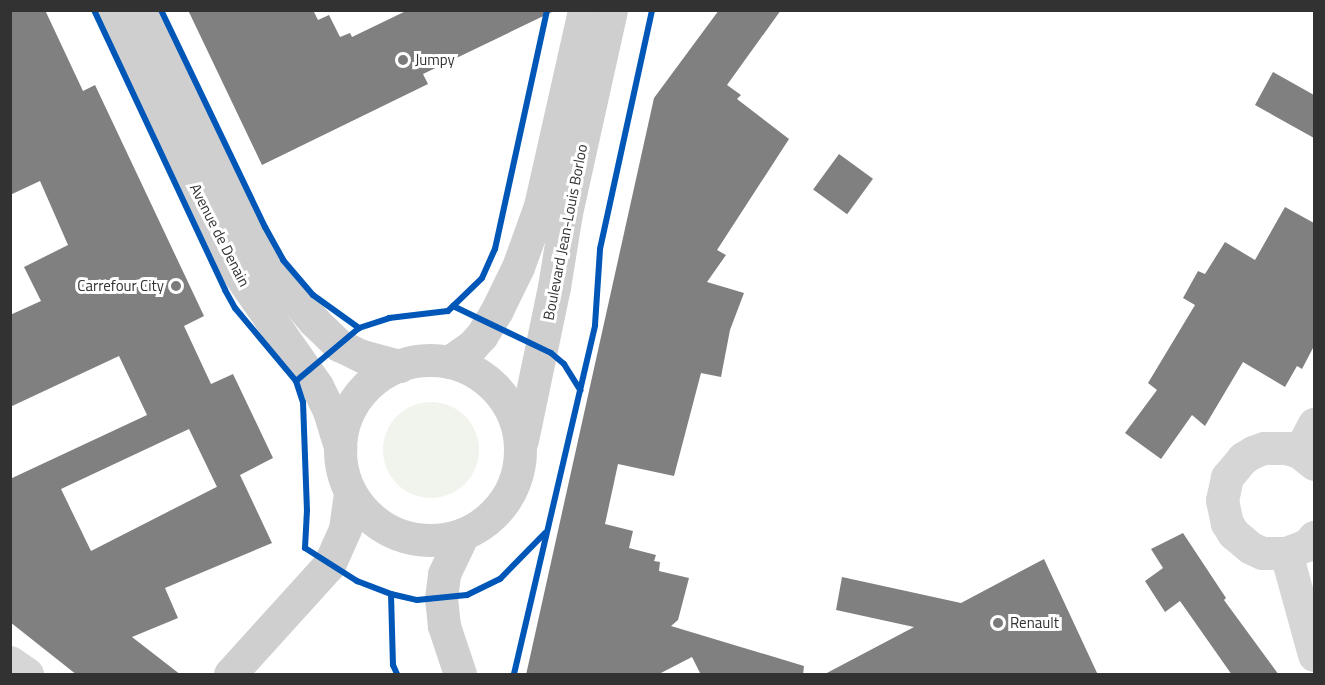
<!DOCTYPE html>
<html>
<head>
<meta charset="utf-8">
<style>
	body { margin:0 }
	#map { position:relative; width:1325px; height:685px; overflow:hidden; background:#fff; font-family:"Titillium Web",sans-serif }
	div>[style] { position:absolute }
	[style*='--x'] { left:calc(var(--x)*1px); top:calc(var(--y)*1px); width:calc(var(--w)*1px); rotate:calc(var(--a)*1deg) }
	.green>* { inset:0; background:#f1f4ec }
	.round { border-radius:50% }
	.building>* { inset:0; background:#808080; transform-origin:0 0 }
	.minor>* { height:33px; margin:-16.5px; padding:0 16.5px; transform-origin:16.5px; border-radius:16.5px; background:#d6d6d6 }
	.secondary>* { height:33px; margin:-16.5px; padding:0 16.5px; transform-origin:16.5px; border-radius:16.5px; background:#cfcfcf }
	.secondary>.ring { margin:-16.5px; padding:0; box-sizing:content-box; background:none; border:33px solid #cfcfcf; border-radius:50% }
	.cycleway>* { height:6px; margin:-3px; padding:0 3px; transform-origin:3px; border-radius:3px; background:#0057b8 }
	.dots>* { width:16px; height:16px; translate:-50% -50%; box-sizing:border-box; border:3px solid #fff; border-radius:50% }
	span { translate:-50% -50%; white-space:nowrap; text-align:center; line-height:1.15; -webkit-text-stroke:6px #fff; paint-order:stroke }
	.poi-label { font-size:15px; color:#323232 }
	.left { translate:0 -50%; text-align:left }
	.right { translate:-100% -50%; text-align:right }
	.street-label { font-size:15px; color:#323232 }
	.frame { position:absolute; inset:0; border:12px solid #323232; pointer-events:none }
</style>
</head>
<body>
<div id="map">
	<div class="green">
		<i class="round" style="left:383px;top:402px;width:96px;height:96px"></i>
	</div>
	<div class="building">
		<i style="clip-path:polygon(10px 10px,45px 10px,83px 91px,95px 85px,204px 316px,184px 326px,211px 384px,233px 374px,273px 458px,217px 487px,189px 429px,61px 489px,91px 551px,240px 475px,272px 543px,165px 588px,178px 618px,132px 637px,181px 675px,77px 675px,10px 622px,10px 479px,147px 415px,119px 356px,10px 407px,10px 315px,41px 301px,24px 267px,68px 245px,40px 181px,10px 195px)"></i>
		<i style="clip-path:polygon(188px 10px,313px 10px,318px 20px,329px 15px,340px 37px,350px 33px,352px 37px,408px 10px,556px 10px,423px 74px,428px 84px,262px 165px)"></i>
		<i style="clip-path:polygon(719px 10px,781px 10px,727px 85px,741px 95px,737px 99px,789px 139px,717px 250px,726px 255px,707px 282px,744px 293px,730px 330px,721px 377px,701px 373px,674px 476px,618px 464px,605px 524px,633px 531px,629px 548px,656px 555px,654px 561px,660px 562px,659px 571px,689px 578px,678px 620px,671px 626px,804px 666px,803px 675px,701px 675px,692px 657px,657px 675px,526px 675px,654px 98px)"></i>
		<i style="clip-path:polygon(1273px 72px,1314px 95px,1314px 138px,1255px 105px)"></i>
		<i style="left:839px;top:154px;width:42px;height:44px;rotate:36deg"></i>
		<i style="clip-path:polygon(1285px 207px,1314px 223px,1314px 346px,1302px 369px,1297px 366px,1285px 387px,1243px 362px,1205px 426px,1192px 415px,1161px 459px,1125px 433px,1157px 390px,1148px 383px,1195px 305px,1183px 298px,1198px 271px,1205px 274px,1225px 242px,1255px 260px)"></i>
		<i style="clip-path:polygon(1183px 533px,1226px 598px,1224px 600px,1279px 675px,1232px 675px,1180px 601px,1165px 612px,1145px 581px,1163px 568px,1151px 549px)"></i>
		<i style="clip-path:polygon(1044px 559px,1098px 675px,823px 675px,914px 627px,836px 610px,842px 577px,961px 603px)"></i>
	</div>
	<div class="minor">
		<i style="--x:1299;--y:452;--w:32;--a:-62"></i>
		<i style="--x:1314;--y:464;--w:19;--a:-141"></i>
		<i style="--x:1299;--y:452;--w:13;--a:-162"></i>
		<i style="--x:1287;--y:448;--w:23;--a:180"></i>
		<i style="--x:1264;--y:448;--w:12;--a:160"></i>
		<i style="--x:1253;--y:452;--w:12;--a:149"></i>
		<i style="--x:1243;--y:458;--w:25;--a:130"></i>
		<i style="--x:1227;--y:477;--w:24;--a:102"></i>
		<i style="--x:1222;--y:500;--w:24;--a:78"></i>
		<i style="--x:1227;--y:523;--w:12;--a:59"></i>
		<i style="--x:1233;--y:533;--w:23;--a:40"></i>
		<i style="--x:1251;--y:548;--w:12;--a:24"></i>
		<i style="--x:1262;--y:553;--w:24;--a:0"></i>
		<i style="--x:1286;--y:553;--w:22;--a:-21"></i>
		<i style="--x:1307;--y:545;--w:11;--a:-49"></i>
		<i style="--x:1286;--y:553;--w:106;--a:74.6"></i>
		<i style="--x:10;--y:662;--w:21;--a:35"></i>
	</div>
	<div class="secondary">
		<i style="--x:111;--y:10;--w:276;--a:64.7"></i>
		<i style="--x:229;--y:260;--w:154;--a:55.1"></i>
		<i style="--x:317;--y:386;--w:28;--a:64"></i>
		<i style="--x:329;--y:411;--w:39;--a:73"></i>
		<i style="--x:145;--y:10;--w:249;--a:64.8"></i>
		<i style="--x:251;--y:235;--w:40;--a:60.3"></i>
		<i style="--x:271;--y:270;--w:67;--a:49.9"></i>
		<i style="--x:314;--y:321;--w:35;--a:44"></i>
		<i style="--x:339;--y:345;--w:25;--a:26"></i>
		<i style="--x:362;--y:356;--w:39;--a:15"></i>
		<i class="ring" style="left:340px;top:360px;width:147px;height:147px"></i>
		<i style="--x:449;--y:362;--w:28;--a:-35"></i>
		<i style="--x:472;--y:346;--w:15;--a:-48"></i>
		<i style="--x:482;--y:335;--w:29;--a:-59"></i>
		<i style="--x:497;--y:310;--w:48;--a:-64"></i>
		<i style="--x:518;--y:267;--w:65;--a:-70.2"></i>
		<i style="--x:540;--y:206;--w:201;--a:-77.3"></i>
		<i style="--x:522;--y:440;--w:156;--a:-78.2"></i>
		<i style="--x:554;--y:287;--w:75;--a:-80.8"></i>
		<i style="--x:566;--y:213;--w:208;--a:-77.5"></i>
		<i style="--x:230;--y:674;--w:147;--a:-47.8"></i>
		<i style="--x:329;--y:565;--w:39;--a:-66"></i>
		<i style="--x:345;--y:529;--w:37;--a:-82"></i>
		<i style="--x:460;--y:674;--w:51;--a:-108.4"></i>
		<i style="--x:444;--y:626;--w:27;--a:-96"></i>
		<i style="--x:441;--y:599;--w:25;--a:-83"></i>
		<i style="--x:444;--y:574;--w:44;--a:-64.6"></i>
	</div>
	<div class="cycleway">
		<i style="--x:94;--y:10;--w:309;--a:64.9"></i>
		<i style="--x:225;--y:290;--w:21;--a:61"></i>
		<i style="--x:235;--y:308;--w:95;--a:50.1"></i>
		<i style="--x:296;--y:381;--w:22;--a:72"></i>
		<i style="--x:303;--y:402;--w:108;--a:87.9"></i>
		<i style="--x:307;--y:510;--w:38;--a:93"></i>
		<i style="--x:305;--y:548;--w:62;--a:32.4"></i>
		<i style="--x:357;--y:581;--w:36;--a:21"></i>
		<i style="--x:391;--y:594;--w:71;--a:88.4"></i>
		<i style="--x:393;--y:665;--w:10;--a:66"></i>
		<i style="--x:161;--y:10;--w:241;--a:64.4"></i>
		<i style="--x:265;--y:227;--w:38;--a:61"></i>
		<i style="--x:283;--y:260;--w:46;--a:49.4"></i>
		<i style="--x:313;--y:295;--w:57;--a:35.7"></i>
		<i style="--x:453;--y:306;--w:109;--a:25.6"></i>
		<i style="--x:551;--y:353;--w:17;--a:40"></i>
		<i style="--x:564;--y:364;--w:31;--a:58"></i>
		<i style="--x:296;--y:381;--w:82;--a:-40.1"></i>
		<i style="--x:359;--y:328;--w:32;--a:-18"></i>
		<i style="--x:389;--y:318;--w:59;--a:-6.8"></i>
		<i style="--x:448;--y:311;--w:47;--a:-44.1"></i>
		<i style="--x:482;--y:278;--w:32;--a:-66"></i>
		<i style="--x:495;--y:249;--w:245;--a:-77.7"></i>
		<i style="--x:391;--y:594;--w:27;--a:13"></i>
		<i style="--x:417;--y:600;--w:50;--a:-5.7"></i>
		<i style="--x:467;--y:595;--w:37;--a:-26"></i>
		<i style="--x:500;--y:579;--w:64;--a:-45.6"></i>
		<i style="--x:514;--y:674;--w:358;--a:-76.9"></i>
		<i style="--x:595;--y:325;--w:76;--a:-86.2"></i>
		<i style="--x:600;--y:249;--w:245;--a:-77.7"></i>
	</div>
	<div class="dots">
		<i style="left:403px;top:60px;background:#7a7a7a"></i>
		<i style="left:176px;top:286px;background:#7a7a7a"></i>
		<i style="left:998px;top:623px;background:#7a7a7a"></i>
	</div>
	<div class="poi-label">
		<span class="left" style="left:415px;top:60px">Jumpy</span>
		<span class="right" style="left:164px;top:286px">Carrefour City</span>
		<span class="left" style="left:1010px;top:623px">Renault</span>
	</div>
	<div class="street-label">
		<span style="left:565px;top:232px;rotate:-79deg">Boulevard Jean-Louis Borloo</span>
		<span style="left:220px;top:235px;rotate:63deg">Avenue de Denain</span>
	</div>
	<div class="frame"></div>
</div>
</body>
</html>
